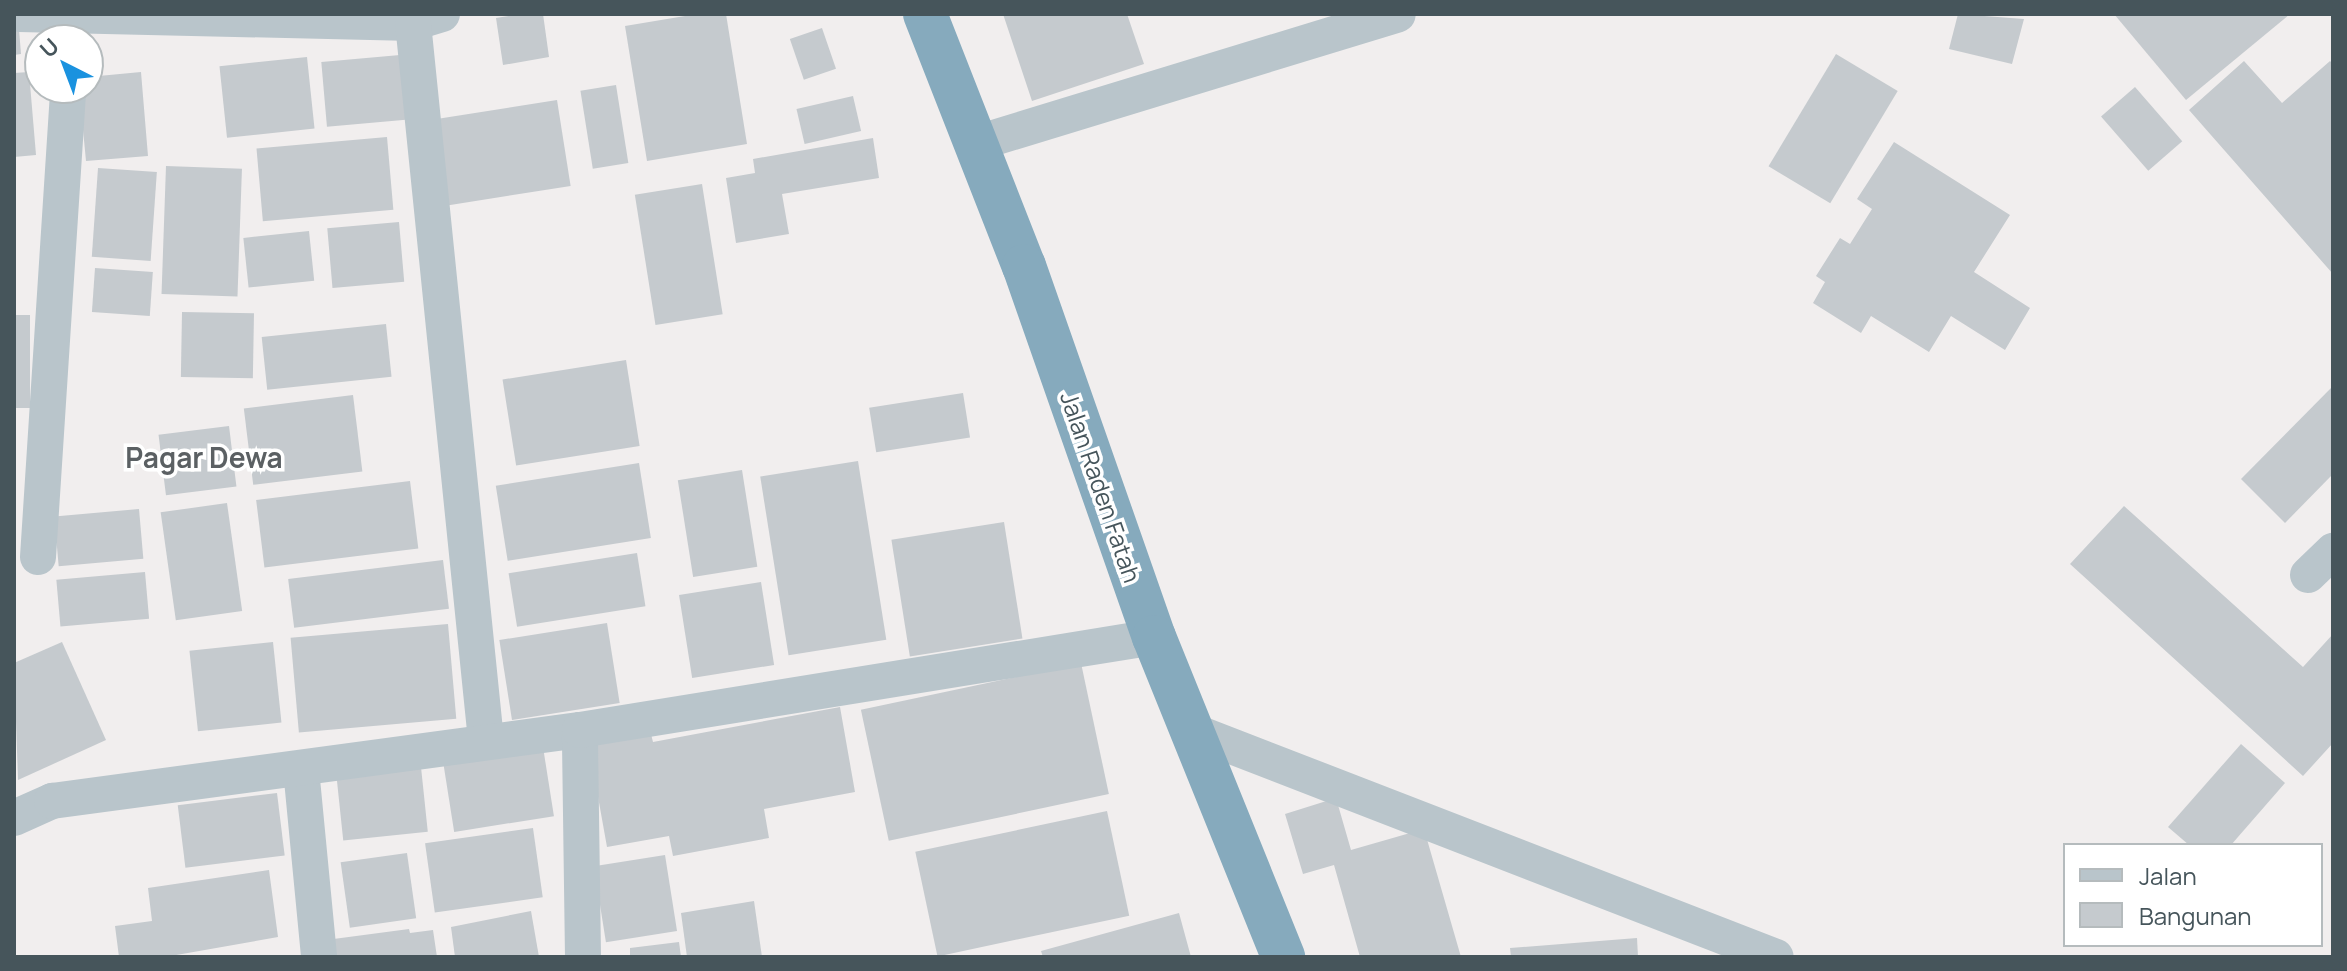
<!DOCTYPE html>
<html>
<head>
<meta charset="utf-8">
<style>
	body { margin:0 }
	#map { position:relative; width:2347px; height:971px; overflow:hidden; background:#f1eeee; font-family:Manrope,sans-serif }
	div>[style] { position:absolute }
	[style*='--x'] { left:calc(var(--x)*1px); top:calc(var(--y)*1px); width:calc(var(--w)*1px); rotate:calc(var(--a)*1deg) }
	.building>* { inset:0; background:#c5cace; transform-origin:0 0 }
	.street>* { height:36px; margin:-18px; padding:0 18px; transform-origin:18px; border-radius:18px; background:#b9c5cb }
	.highway>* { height:44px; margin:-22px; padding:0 22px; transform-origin:22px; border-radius:22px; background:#86aabd }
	span { translate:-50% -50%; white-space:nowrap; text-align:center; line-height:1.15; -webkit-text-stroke:7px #fff; paint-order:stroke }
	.street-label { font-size:24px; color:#46555b }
	.quarter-label { font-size:28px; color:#5b6063; font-weight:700 }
	.frame { position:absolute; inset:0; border:16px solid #46555b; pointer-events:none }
	.legend { position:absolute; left:2063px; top:843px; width:260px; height:104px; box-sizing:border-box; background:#fff; border:2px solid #b5bbbd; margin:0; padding:10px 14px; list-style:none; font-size:24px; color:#46555b }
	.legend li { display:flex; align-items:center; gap:16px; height:40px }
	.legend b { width:40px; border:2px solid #b5bbbd }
	.north { position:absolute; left:24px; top:24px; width:80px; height:80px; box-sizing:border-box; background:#fff; border:2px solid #b5bbbd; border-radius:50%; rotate:318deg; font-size:22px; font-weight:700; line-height:32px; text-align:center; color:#46555b }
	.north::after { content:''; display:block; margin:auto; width:28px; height:36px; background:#1a92df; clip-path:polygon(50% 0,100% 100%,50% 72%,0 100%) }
</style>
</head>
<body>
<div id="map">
	<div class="building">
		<i style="clip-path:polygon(521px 14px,543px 14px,549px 57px,503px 65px,496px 18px)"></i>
		<i style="clip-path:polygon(697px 14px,726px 14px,747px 144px,647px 161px,625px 26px)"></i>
		<i style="clip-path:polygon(1003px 14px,1127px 14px,1144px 64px,1032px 101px)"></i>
		<i style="clip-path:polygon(1958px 14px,2024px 19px,2012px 64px,1949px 49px)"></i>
		<i style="clip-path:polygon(2114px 14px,2290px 14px,2186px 100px)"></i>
		<i style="clip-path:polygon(18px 17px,21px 54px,14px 55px,14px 18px)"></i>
		<i style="left:822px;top:28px;width:43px;height:34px;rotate:71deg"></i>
		<i style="left:1836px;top:54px;width:72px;height:131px;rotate:31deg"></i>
		<i style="left:400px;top:55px;width:65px;height:79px;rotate:85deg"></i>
		<i style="left:307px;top:57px;width:72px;height:88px;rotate:84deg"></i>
		<i style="clip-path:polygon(2244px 61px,2282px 103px,2330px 61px,2333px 64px,2333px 274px,2189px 110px)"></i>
		<i style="clip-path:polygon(29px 72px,36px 155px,14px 157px,14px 73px)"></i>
		<i style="clip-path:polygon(141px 72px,148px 156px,86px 161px,79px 88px,88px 88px,88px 77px)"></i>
		<i style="left:616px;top:85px;width:79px;height:36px;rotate:81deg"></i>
		<i style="left:2135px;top:87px;width:72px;height:45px;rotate:49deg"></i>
		<i style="left:853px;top:96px;width:36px;height:58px;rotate:77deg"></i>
		<i style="left:557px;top:100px;width:87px;height:125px;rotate:81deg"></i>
		<i style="left:387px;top:137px;width:73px;height:131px;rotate:85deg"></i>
		<i style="clip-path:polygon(873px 138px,879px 178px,782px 194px,789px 234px,736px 243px,726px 178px,755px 173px,753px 159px)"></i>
		<i style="clip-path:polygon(1894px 142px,2010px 215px,1974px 272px,2030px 308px,2005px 350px,1951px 316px,1929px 352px,1871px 316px,1861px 333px,1813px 303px,1825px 282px,1816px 276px,1840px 238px,1850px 244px,1872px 209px,1857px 199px)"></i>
		<i style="left:166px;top:166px;width:76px;height:128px;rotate:2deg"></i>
		<i style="left:98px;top:168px;width:59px;height:89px;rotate:4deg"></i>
		<i style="left:702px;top:184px;width:132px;height:68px;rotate:81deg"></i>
		<i style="left:399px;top:222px;width:60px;height:72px;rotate:85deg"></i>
		<i style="left:309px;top:231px;width:50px;height:66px;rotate:84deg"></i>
		<i style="left:95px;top:268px;width:58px;height:44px;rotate:4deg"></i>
		<i style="left:182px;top:312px;width:72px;height:65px;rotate:1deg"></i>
		<i style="left:14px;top:315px;width:16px;height:93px"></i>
		<i style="left:386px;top:324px;width:53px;height:125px;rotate:84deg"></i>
		<i style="left:626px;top:360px;width:87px;height:125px;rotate:81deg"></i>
		<i style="clip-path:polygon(2333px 386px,2333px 474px,2285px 523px,2241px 479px)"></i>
		<i style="left:963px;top:393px;width:45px;height:95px;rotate:81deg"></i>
		<i style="left:353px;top:395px;width:77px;height:110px;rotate:83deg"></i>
		<i style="left:229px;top:426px;width:61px;height:71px;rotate:83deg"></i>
		<i style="left:858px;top:461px;width:181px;height:99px;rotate:81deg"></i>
		<i style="left:639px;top:463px;width:76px;height:145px;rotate:81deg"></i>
		<i style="left:742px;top:470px;width:98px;height:65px;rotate:81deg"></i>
		<i style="left:410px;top:481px;width:68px;height:155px;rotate:83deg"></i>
		<i style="left:227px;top:503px;width:109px;height:67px;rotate:82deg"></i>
		<i style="clip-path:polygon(2124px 506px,2303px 667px,2333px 634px,2333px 743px,2303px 776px,2070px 564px)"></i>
		<i style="left:139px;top:509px;width:50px;height:85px;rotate:85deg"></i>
		<i style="left:1004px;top:522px;width:118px;height:114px;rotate:81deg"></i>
		<i style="left:637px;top:553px;width:54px;height:130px;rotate:81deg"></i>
		<i style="left:443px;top:560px;width:49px;height:156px;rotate:83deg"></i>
		<i style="left:145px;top:572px;width:47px;height:89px;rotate:85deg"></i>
		<i style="left:761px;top:582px;width:84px;height:83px;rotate:81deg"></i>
		<i style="left:607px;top:623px;width:81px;height:109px;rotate:81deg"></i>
		<i style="left:448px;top:624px;width:95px;height:158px;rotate:85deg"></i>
		<i style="clip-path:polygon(62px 642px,106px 740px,18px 780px,14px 663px)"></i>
		<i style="left:273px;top:642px;width:81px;height:84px;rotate:84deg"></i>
		<i style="left:1081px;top:663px;width:134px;height:225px;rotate:78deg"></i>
		<i style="clip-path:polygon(840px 707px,855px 792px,764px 809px,769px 838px,673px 856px,669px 836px,607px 847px,588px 741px,650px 730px,653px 742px)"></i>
		<i style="clip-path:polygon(2241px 744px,2285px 783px,2231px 845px,2189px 845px,2168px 827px)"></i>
		<i style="left:543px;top:747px;width:70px;height:101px;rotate:81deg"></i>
		<i style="left:421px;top:767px;width:65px;height:85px;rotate:84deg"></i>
		<i style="left:277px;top:793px;width:63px;height:100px;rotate:83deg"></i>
		<i style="clip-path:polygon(1336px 798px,1351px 850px,1424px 829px,1461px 957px,1360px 957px,1334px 865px,1303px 874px,1285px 814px)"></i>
		<i style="left:1107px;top:811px;width:107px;height:196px;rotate:78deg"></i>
		<i style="left:533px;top:828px;width:70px;height:109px;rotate:82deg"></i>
		<i style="left:407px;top:853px;width:66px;height:67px;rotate:82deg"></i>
		<i style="left:665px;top:855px;width:77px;height:72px;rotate:81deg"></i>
		<i style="clip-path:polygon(269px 870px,278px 937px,165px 957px,119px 957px,115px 926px,152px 921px,148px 888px)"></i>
		<i style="clip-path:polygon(754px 901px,762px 957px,687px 957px,681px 913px)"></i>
		<i style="clip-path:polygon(531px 911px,539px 957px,455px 957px,451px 927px)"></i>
		<i style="clip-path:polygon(1179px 913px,1191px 957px,1043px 957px,1041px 951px)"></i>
		<i style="clip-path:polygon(409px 929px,410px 933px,433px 930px,437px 957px,328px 957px,326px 940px)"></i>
		<i style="clip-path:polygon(1637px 938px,1638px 957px,1511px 957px,1510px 948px)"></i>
		<i style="clip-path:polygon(679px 942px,681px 957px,630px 957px,630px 948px)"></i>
	</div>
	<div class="street">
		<i style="--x:19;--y:14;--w:394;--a:1.3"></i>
		<i style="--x:442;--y:14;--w:30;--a:163"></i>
		<i style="--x:413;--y:23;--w:722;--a:84.19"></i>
		<i style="--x:974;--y:144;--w:443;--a:-17"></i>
		<i style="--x:38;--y:557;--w:470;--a:-86.3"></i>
		<i style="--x:2308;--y:575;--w:35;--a:-44"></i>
		<i style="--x:1190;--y:730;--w:628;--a:21.17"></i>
		<i style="--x:301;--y:769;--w:189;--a:84.5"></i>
		<i style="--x:14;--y:818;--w:42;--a:-24.1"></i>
		<i style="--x:52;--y:801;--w:533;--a:-7.66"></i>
		<i style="--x:583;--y:957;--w:227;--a:-90.8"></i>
		<i style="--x:580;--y:730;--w:581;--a:-9.2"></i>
	</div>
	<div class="highway">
		<i style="--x:925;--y:14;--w:271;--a:68.6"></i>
		<i style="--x:1024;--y:266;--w:393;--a:70.7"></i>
		<i style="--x:1154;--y:637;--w:345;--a:68"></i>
	</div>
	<div class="street-label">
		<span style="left:1101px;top:487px;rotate:71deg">Jalan Raden Fatah</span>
	</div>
	<div class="quarter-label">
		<span style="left:204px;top:457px">Pagar Dewa</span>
	</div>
	<div class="frame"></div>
	<ul class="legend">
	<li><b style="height:10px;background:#b9c5cb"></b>Jalan</li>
	<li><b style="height:22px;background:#c5cace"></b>Bangunan</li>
	</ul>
	<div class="north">U</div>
</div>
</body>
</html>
